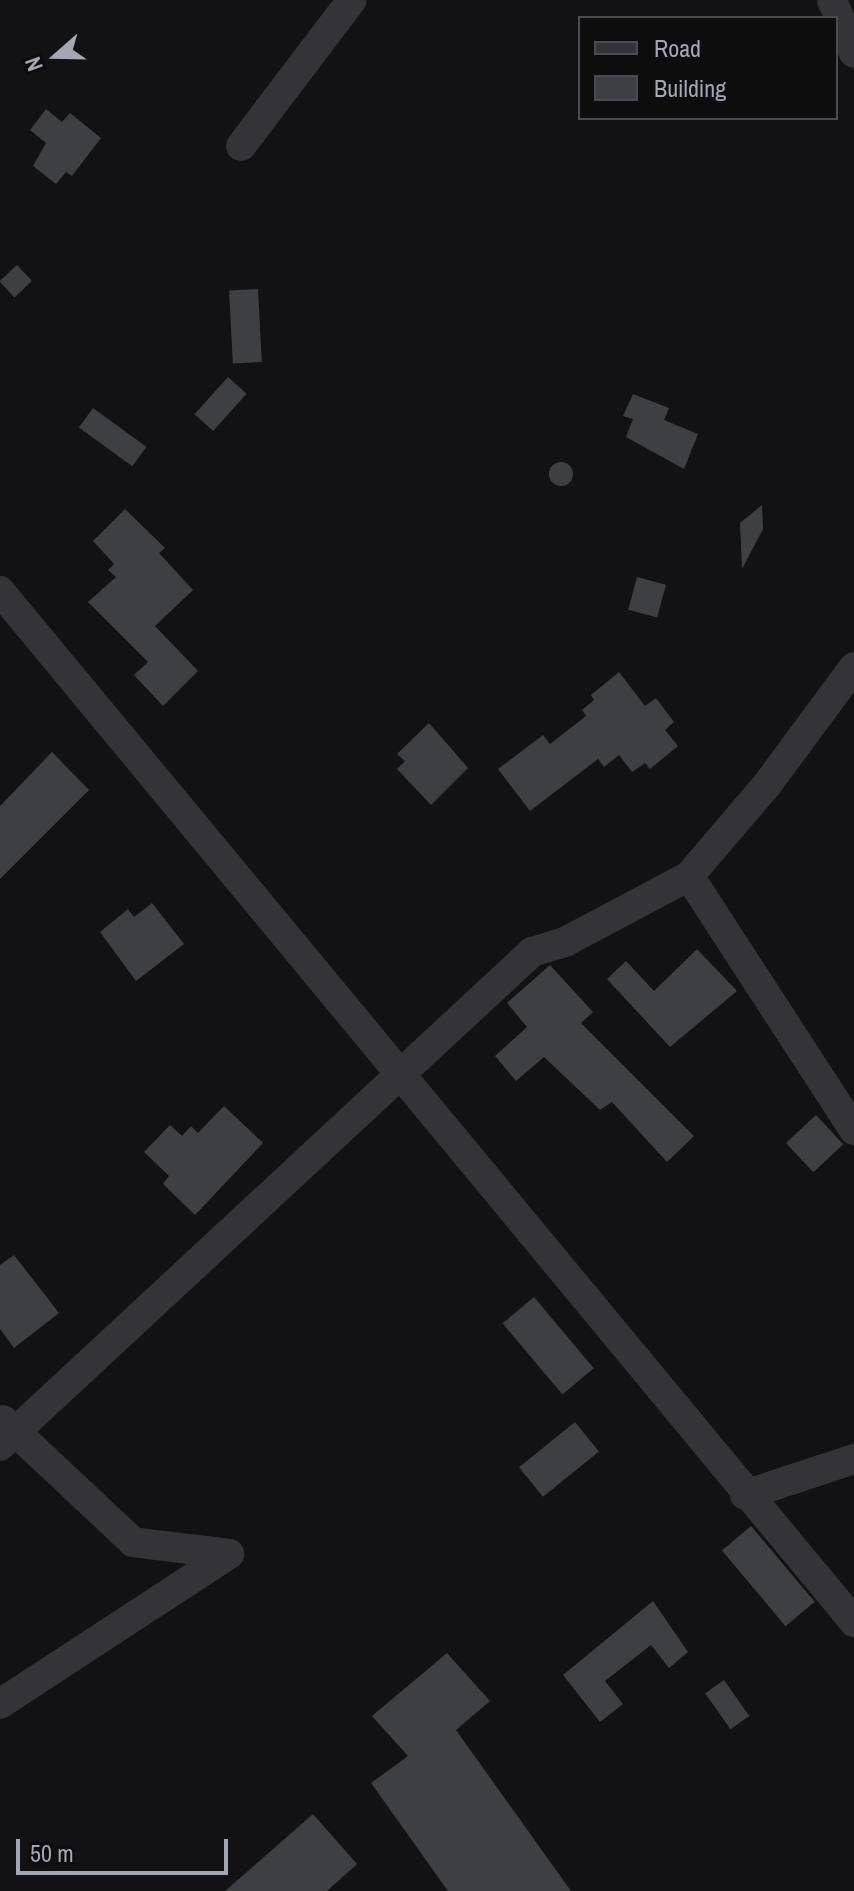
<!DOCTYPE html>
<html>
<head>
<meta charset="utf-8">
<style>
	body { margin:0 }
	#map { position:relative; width:854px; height:1891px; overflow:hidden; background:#121113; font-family:"Archivo Narrow",sans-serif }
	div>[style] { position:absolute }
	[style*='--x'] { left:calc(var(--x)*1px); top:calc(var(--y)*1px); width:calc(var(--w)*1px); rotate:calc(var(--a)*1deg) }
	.building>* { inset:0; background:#3e3f43; transform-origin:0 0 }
	.round { border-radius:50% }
	.minor>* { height:30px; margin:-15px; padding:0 15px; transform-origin:15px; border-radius:15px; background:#333338 }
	span { translate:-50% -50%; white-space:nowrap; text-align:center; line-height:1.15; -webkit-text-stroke:6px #0d0d0e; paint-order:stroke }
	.legend { position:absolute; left:578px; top:16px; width:260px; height:104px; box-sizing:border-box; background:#0d0d0e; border:2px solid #494b50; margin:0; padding:10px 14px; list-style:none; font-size:24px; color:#a4a7b3 }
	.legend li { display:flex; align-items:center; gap:16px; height:40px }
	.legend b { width:40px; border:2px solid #494b50 }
	.north { position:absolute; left:16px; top:16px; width:80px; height:80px; -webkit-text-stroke:6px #0d0d0e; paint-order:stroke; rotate:250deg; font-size:22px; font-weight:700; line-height:32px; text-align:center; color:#a4a7b3 }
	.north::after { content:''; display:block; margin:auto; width:28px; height:36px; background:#a4a7b3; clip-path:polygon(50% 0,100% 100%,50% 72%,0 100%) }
	.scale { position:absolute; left:16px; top:1839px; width:212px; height:36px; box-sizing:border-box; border:4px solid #a4a7b3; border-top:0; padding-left:10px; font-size:24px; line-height:28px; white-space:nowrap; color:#a4a7b3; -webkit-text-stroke:6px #0d0d0e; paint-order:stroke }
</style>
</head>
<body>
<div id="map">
	<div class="building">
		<i style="clip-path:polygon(46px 109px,62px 122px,70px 113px,101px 138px,72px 176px,66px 172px,56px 184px,33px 166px,46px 143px,30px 130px)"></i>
		<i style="left:17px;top:265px;width:22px;height:24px;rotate:47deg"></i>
		<i style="left:258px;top:289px;width:73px;height:29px;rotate:87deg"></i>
		<i style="left:228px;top:377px;width:25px;height:50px;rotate:42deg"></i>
		<i style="clip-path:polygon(633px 394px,669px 408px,664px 420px,698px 434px,684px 469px,626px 437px,633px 419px,623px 416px)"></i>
		<i style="left:93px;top:408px;width:66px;height:24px;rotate:36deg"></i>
		<i class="round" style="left:549px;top:462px;width:24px;height:24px"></i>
		<i style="clip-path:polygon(762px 505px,763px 529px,742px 569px,740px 523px)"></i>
		<i style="clip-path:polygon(125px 509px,165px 548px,159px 553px,193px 590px,155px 626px,198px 671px,163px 706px,134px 675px,148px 662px,88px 602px,116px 577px,108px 570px,114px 564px,93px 541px)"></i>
		<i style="left:637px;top:577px;width:30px;height:34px;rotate:15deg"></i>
		<i style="clip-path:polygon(619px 672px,645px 706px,656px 698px,674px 722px,665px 730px,678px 746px,650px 769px,645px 763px,632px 772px,619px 755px,604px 767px,598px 759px,530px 811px,498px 769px,543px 735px,550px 744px,586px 716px,582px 710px,594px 700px,591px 695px)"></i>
		<i style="clip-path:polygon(429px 723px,468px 768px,431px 805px,397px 769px,405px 761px,397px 754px)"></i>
		<i style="clip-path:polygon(52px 752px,89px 790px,0 879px,0 806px)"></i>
		<i style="clip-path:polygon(152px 903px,184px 944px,136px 981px,100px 932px,128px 909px,134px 917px)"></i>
		<i style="clip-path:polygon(697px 949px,737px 991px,670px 1047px,607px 979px,626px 961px,654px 991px)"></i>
		<i style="clip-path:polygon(550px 965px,593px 1012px,581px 1023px,694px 1136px,667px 1162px,612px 1102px,600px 1110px,544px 1057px,516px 1081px,495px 1056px,527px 1027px,507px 1003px)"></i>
		<i style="clip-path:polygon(224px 1106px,263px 1143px,195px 1215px,163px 1184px,169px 1176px,144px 1152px,170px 1125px,182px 1136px,191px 1126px,198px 1133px)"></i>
		<i style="left:816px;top:1115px;width:40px;height:41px;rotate:47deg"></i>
		<i style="clip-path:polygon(14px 1255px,59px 1313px,14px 1348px,0 1329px,0 1265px)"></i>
		<i style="left:534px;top:1297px;width:93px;height:41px;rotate:50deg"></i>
		<i style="left:575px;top:1422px;width:38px;height:72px;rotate:51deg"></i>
		<i style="left:751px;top:1526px;width:99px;height:38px;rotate:50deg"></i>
		<i style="clip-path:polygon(653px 1601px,688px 1652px,669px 1668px,651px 1645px,605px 1681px,623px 1704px,600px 1722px,563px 1675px)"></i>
		<i style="clip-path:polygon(447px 1653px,490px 1701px,456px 1730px,571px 1891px,448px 1891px,371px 1783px,408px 1756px,372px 1716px)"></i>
		<i style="left:724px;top:1680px;width:44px;height:23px;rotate:55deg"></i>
		<i style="clip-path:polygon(313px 1814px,357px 1864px,327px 1891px,225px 1891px)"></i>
	</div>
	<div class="minor">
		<i style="--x:832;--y:0;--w:57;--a:67.5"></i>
		<i style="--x:241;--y:146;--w:183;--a:-52.8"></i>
		<i style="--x:0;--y:591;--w:1339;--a:50.36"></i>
		<i style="--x:689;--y:876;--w:303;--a:57"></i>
		<i style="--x:0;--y:1446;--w:726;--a:-42.88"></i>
		<i style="--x:532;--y:952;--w:34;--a:-17"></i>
		<i style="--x:565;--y:942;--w:140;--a:-28"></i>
		<i style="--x:689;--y:876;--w:118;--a:-49.5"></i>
		<i style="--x:766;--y:786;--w:148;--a:-53.5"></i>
		<i style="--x:745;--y:1495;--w:115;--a:-18.3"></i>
		<i style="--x:0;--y:1704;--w:274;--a:-33.2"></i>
		<i style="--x:229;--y:1554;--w:97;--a:-172.9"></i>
		<i style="--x:133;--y:1542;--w:178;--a:-136.8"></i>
	</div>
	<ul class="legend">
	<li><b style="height:10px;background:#333338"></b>Road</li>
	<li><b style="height:22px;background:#3e3f43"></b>Building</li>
	</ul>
	<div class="north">N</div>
	<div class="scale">50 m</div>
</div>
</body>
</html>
